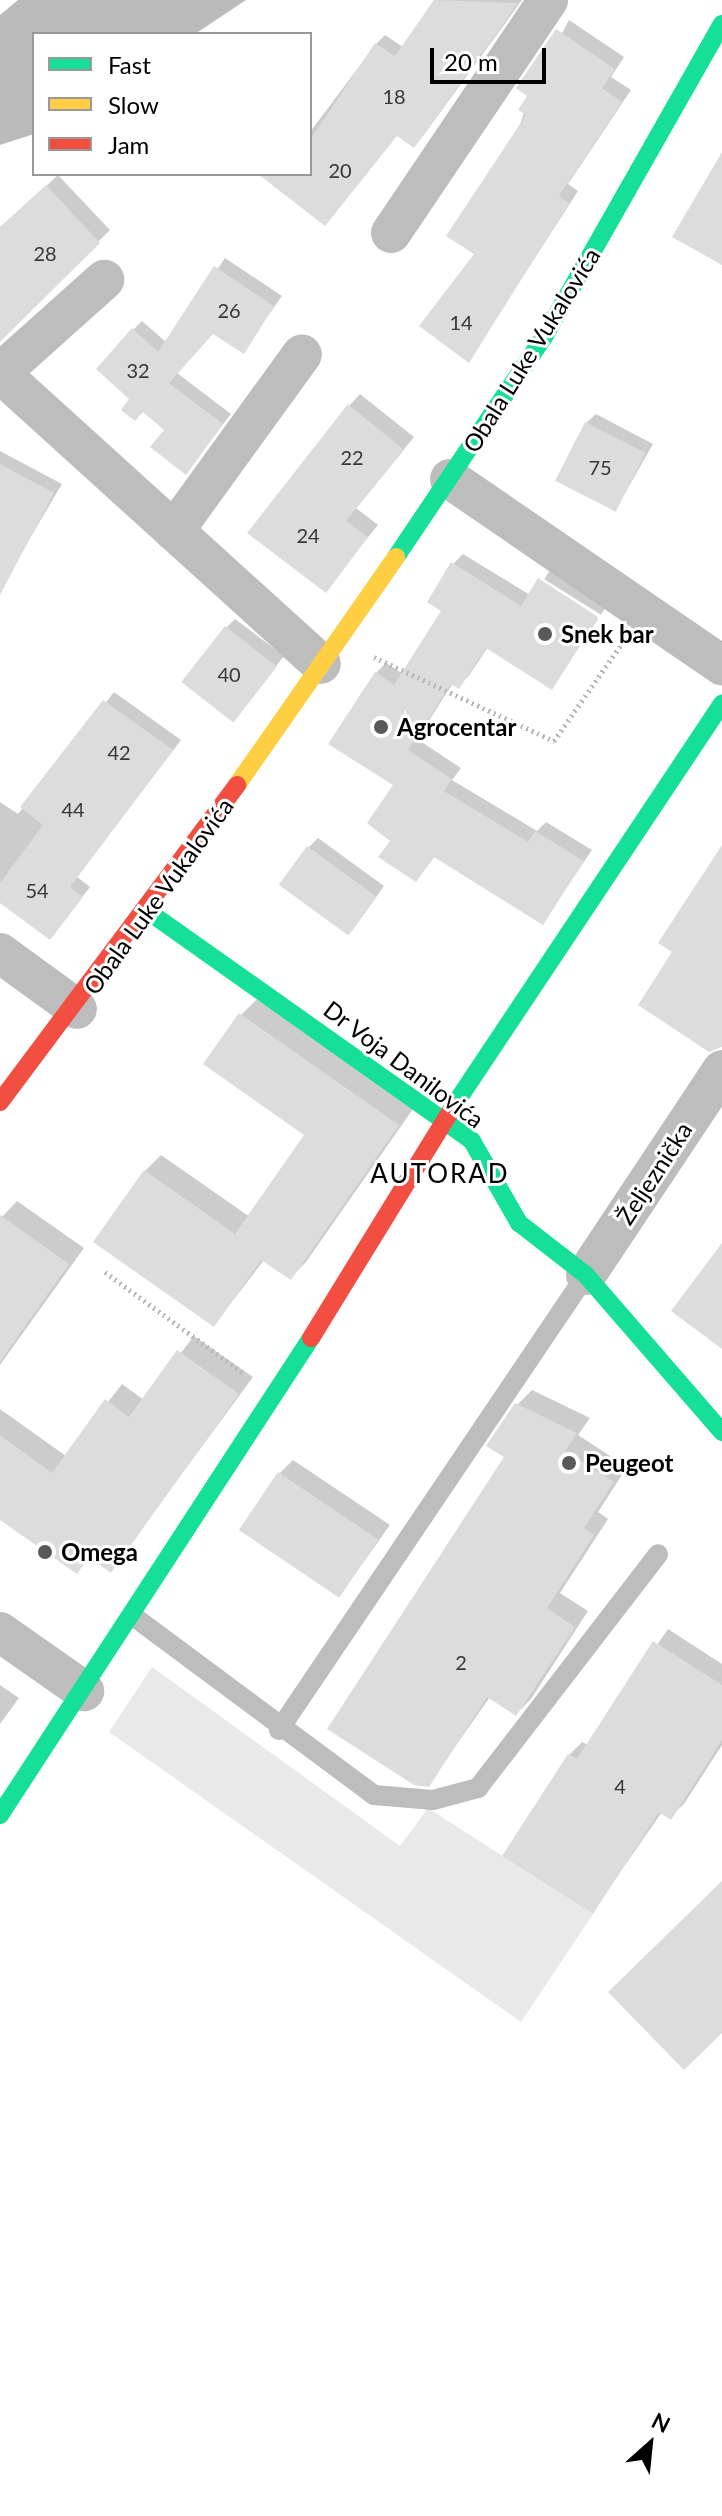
<!DOCTYPE html>
<html>
<head>
<meta charset="utf-8">
<style>
	body { margin:0 }
	#map { position:relative; width:722px; height:2516px; overflow:hidden; background:#fff; font-family:Lato,sans-serif }
	div>[style] { position:absolute }
	[style*='--x'] { left:calc(var(--x)*1px); top:calc(var(--y)*1px); width:calc(var(--w)*1px); rotate:calc(var(--a)*1deg) }
	.green>* { inset:0; background:#e9e9e9 }
	.water>* { inset:0; background:#bbb }
	.shadow>* { inset:0; background:#0003; transform-origin:0 0 }
	.building>* { inset:0; background:#dcdcdc; transform-origin:0 0 }
	.path>* { height:5px; margin-top:-2.5px; transform-origin:0; background:repeating-linear-gradient(90deg,#b8b8b8 0 2px,transparent 0 6px) }
	.lane>* { height:20px; margin:-10px; padding:0 10px; transform-origin:10px; border-radius:10px; background:#bdbdbd }
	.street>* { height:40px; margin:-20px; padding:0 20px; transform-origin:20px; border-radius:20px; background:#bdbdbd }
	.fast>* { height:18px; margin:-9px; padding:0 9px; transform-origin:9px; border-radius:9px; background:#16e098 }
	.slow>* { height:18px; margin:-9px; padding:0 9px; transform-origin:9px; border-radius:9px; background:#ffcf43 }
	.jam>* { height:18px; margin:-9px; padding:0 9px; transform-origin:9px; border-radius:9px; background:#f24e42 }
	.dots>* { width:22px; height:22px; translate:-50% -50%; box-sizing:border-box; border:4px solid #fff; border-radius:50% }
	span { translate:-50% -50%; white-space:nowrap; text-align:center; line-height:1.15; -webkit-text-stroke:6px #fff; paint-order:stroke }
	.number-label { font-size:20px; color:#373737 }
	.number-label span { -webkit-text-stroke-width:0 }
	.street-label { font-size:24px; color:#000 }
	.poi-label { font-size:24px; color:#000; font-weight:700 }
	.left { translate:0 -50%; text-align:left }
	.neighbourhood-label { font-size:26px; color:#000; letter-spacing:2px }
	.legend { position:absolute; left:32px; top:32px; width:280px; height:144px; box-sizing:border-box; background:#fff; border:2px solid #999; margin:0; padding:10px 14px; list-style:none; font-size:24px; color:#000 }
	.legend li { display:flex; align-items:center; gap:16px; height:40px }
	.legend b { width:40px; border:2px solid #999 }
	.north { position:absolute; left:610px; top:2404px; width:80px; height:80px; -webkit-text-stroke:6px #fff; paint-order:stroke; rotate:27deg; font-size:22px; font-weight:700; line-height:32px; text-align:center; color:#000 }
	.north::after { content:''; display:block; margin:auto; width:28px; height:36px; background:#000; clip-path:polygon(50% 0,100% 100%,50% 72%,0 100%) }
	.scale { position:absolute; left:430px; top:48px; width:116px; height:36px; box-sizing:border-box; border:4px solid #000; border-top:0; padding-left:10px; font-size:24px; line-height:28px; white-space:nowrap; color:#000; -webkit-text-stroke:6px #fff; paint-order:stroke }
</style>
</head>
<body>
<div id="map">
	<div class="green">
		<i style="clip-path:polygon(152px 1667px,400px 1846px,428px 1808px,593px 1914px,521px 2022px,109px 1732px)"></i>
	</div>
	<div class="water">
		<i style="clip-path:polygon(18px 0,246px 0,195px 34px,34px 34px,34px 134px,0 145px,0 15px)"></i>
	</div>
	<div class="shadow">
		<i style="clip-path:polygon(434px 0,522px 0,423px 136px,414px 145px,397px 134px,334px 214px,279px 174px,310px 174px,310px 132px,376px 44px,385px 35px,403px 47px)"></i>
		<i style="clip-path:polygon(569px 20px,624px 57px,611px 77px,631px 90px,568px 184px,578px 191px,469px 360px,476px 254px,530px 95px)"></i>
		<i style="clip-path:polygon(58px 175px,110px 230px,0 338px,0 229px)"></i>
		<i style="clip-path:polygon(225px 258px,282px 296px,243px 351px,214px 332px,177px 373px,231px 414px,186px 472px,166px 430px,131px 398px,133px 330px,142px 321px,167px 343px)"></i>
		<i style="clip-path:polygon(360px 394px,414px 437px,356px 508px,378px 525px,325px 590px,349px 406px)"></i>
		<i style="clip-path:polygon(596px 414px,653px 444px,616px 509px,586px 423px)"></i>
		<i style="clip-path:polygon(0 451px,62px 484px,20px 555px,0 545px)"></i>
		<i style="clip-path:polygon(463px 554px,530px 595px,539px 581px,598px 619px,552px 687px,488px 647px,468px 677px,453px 683px,417px 739px,461px 768px,452px 780px,537px 831px,546px 822px,592px 850px,543px 922px,435px 856px,416px 880px,393px 840px,396px 785px,376px 673px,386px 663px,403px 674px,444px 611px,453px 564px)"></i>
		<i style="left:550px;top:570px;width:67px;height:11px;rotate:32deg"></i>
		<i style="clip-path:polygon(235px 619px,284px 656px,234px 720px,226px 628px)"></i>
		<i style="clip-path:polygon(114px 692px,181px 740px,77px 877px,90px 887px,50px 938px,0 901px,0 802px,18px 814px)"></i>
		<i style="clip-path:polygon(318px 838px,384px 886px,352px 931px,309px 847px)"></i>
		<i style="clip-path:polygon(257px 999px,413px 1109px,306px 1262px,291px 1277px,264px 1260px,214px 1325px,145px 1171px,161px 1155px,250px 1217px,307px 1135px,241px 1015px)"></i>
		<i style="clip-path:polygon(17px 1201px,84px 1248px,0 1365px,0 1219px)"></i>
		<i style="clip-path:polygon(194px 1336px,253px 1377px,111px 1570px,92px 1556px,76px 1572px,0 1517px,0 1409px,66px 1456px,122px 1384px,144px 1400px)"></i>
		<i style="clip-path:polygon(532px 1390px,590px 1418px,578px 1435px,627px 1467px,598px 1512px,608px 1519px,560px 1593px,588px 1611px,531px 1699px,516px 1714px,490px 1697px,428px 1785px,517px 1405px)"></i>
		<i style="clip-path:polygon(293px 1460px,390px 1525px,340px 1595px,280px 1473px)"></i>
		<i style="clip-path:polygon(668px 1629px,722px 1664px,722px 1745px,684px 1804px,670px 1817px,662px 1812px,593px 1911px,569px 1755px,582px 1742px,588px 1745px)"></i>
		<i style="clip-path:polygon(0 1685px,19px 1698px,0 1724px)"></i>
	</div>
	<div class="building">
		<i style="clip-path:polygon(434px 0,518px 3px,414px 148px,397px 136px,325px 226px,258px 174px,310px 174px,310px 140px,375px 43px,395px 56px)"></i>
		<i style="clip-path:polygon(556px 29px,615px 69px,602px 88px,622px 102px,559px 196px,569px 203px,469px 363px,419px 326px,474px 254px,446px 236px,526px 115px,518px 110px,527px 96px,516px 88px)"></i>
		<i style="clip-path:polygon(722px 152px,722px 265px,672px 237px)"></i>
		<i style="clip-path:polygon(46px 185px,100px 243px,0 342px,0 227px)"></i>
		<i style="clip-path:polygon(214px 266px,274px 306px,244px 354px,213px 334px,169px 383px,223px 424px,186px 475px,150px 447px,164px 430px,143px 412px,135px 421px,121px 410px,129px 399px,96px 369px,132px 328px,158px 352px)"></i>
		<i style="clip-path:polygon(348px 404px,404px 450px,346px 521px,368px 537px,326px 593px,247px 533px)"></i>
		<i style="left:585px;top:422px;width:68px;height:66px;rotate:27deg"></i>
		<i style="clip-path:polygon(0 464px,54px 493px,0 595px)"></i>
		<i style="clip-path:polygon(451px 562px,521px 606px,538px 578px,598px 617px,552px 690px,486px 648px,459px 689px,451px 684px,408px 750px,452px 779px,444px 791px,528px 842px,535px 831px,584px 861px,543px 925px,434px 857px,416px 882px,378px 857px,390px 841px,367px 823px,393px 785px,328px 744px,375px 672px,394px 685px,441px 611px,427px 602px)"></i>
		<i style="left:225px;top:626px;width:66px;height:71px;rotate:38deg"></i>
		<i style="clip-path:polygon(103px 700px,173px 750px,70px 887px,83px 897px,50px 940px,0 903px,0 883px,43px 825px,20px 807px)"></i>
		<i style="clip-path:polygon(722px 845px,722px 1047px,709px 1052px,638px 1005px,672px 952px,658px 943px)"></i>
		<i style="left:307px;top:846px;width:86px;height:48px;rotate:36deg"></i>
		<i style="clip-path:polygon(239px 1013px,399px 1125px,291px 1280px,261px 1260px,214px 1327px,93px 1242px,144px 1170px,235px 1234px,304px 1135px,203px 1064px)"></i>
		<i style="clip-path:polygon(0 1215px,69px 1264px,0 1362px)"></i>
		<i style="clip-path:polygon(722px 1243px,722px 1349px,671px 1311px)"></i>
		<i style="clip-path:polygon(177px 1350px,239px 1394px,111px 1573px,89px 1557px,77px 1574px,0 1520px,0 1435px,52px 1473px,105px 1399px,129px 1417px)"></i>
		<i style="clip-path:polygon(515px 1403px,577px 1433px,565px 1451px,614px 1482px,584px 1528px,594px 1535px,547px 1608px,575px 1627px,516px 1716px,487px 1697px,429px 1787px,414px 1785px,327px 1729px,504px 1457px,486px 1446px)"></i>
		<i style="left:278px;top:1472px;width:121px;height:70px;rotate:34deg"></i>
		<i style="clip-path:polygon(653px 1641px,722px 1685px,722px 1740px,671px 1820px,659px 1812px,593px 1914px,502px 1856px,568px 1754px,577px 1759px)"></i>
		<i style="clip-path:polygon(722px 1881px,722px 2033px,684px 2070px,608px 1992px)"></i>
	</div>
	<div class="path">
		<i style="--x:374;--y:657;--w:199;--a:25"></i>
		<i style="--x:554;--y:741;--w:119;--a:-55.2"></i>
		<i style="--x:105;--y:1272;--w:171;--a:36.2"></i>
	</div>
	<div class="lane">
		<i style="--x:133;--y:1616;--w:300;--a:36.6"></i>
		<i style="--x:374;--y:1795;--w:59;--a:4.8"></i>
		<i style="--x:433;--y:1800;--w:47;--a:-14.9"></i>
		<i style="--x:478;--y:1788;--w:295;--a:-52.4"></i>
		<i style="--x:279;--y:1730;--w:549;--a:-55.99"></i>
	</div>
	<div class="street">
		<i style="--x:391;--y:233;--w:281;--a:-56"></i>
		<i style="--x:0;--y:373;--w:433;--a:42.2"></i>
		<i style="--x:0;--y:373;--w:140;--a:-41.8"></i>
		<i style="--x:450;--y:479;--w:330;--a:34.4"></i>
		<i style="--x:174;--y:531;--w:218;--a:-54.1"></i>
		<i style="--x:0;--y:953;--w:95;--a:36"></i>
		<i style="--x:586;--y:1275;--w:246;--a:-56.4"></i>
		<i style="--x:0;--y:1632;--w:103;--a:35.1"></i>
	</div>
	<div class="fast">
		<i style="--x:396;--y:557;--w:265;--a:-56.1"></i>
		<i style="--x:544;--y:337;--w:360;--a:-60.4"></i>
		<i style="--x:149;--y:912;--w:396;--a:35.3"></i>
		<i style="--x:472;--y:1141;--w:95;--a:60.2"></i>
		<i style="--x:519;--y:1223;--w:85;--a:37.8"></i>
		<i style="--x:586;--y:1275;--w:208;--a:49.1"></i>
		<i style="--x:453;--y:1107;--w:485;--a:-56.3"></i>
		<i style="--x:0;--y:1815;--w:569;--a:-56.9"></i>
	</div>
	<div class="slow">
		<i style="--x:237;--y:785;--w:278;--a:-55.1"></i>
	</div>
	<div class="jam">
		<i style="--x:0;--y:1102;--w:396;--a:-53.2"></i>
		<i style="--x:311;--y:1338;--w:271;--a:-58.4"></i>
	</div>
	<div class="dots">
		<i style="left:545px;top:634px;background:#595959"></i>
		<i style="left:381px;top:727px;background:#595959"></i>
		<i style="left:569px;top:1463px;background:#595959"></i>
		<i style="left:45px;top:1552px;background:#595959"></i>
	</div>
	<div class="number-label">
		<span style="left:394px;top:96px">18</span>
		<span style="left:340px;top:170px">20</span>
		<span style="left:45px;top:253px">28</span>
		<span style="left:229px;top:310px">26</span>
		<span style="left:461px;top:322px">14</span>
		<span style="left:138px;top:370px">32</span>
		<span style="left:352px;top:457px">22</span>
		<span style="left:600px;top:467px">75</span>
		<span style="left:308px;top:535px">24</span>
		<span style="left:229px;top:674px">40</span>
		<span style="left:119px;top:752px">42</span>
		<span style="left:73px;top:809px">44</span>
		<span style="left:37px;top:890px">54</span>
		<span style="left:461px;top:1662px">2</span>
		<span style="left:620px;top:1786px">4</span>
	</div>
	<div class="street-label">
		<span style="left:531px;top:350px;rotate:-58deg">Obala Luke Vukalovića</span>
		<span style="left:158px;top:896px;rotate:-54deg">Obala Luke Vukalovića</span>
		<span style="left:404px;top:1064px;rotate:37deg">Dr Voja Danilovića</span>
		<span style="left:654px;top:1173px;rotate:-57deg">Željeznička</span>
	</div>
	<div class="poi-label">
		<span class="left" style="left:561px;top:634px">Snek bar</span>
		<span class="left" style="left:397px;top:727px">Agrocentar</span>
		<span class="left" style="left:585px;top:1463px">Peugeot</span>
		<span class="left" style="left:61px;top:1552px">Omega</span>
	</div>
	<div class="neighbourhood-label">
		<span style="left:440px;top:1174px">AUTORAD</span>
	</div>
	<ul class="legend">
	<li><b style="height:10px;background:#16e098"></b>Fast</li>
	<li><b style="height:10px;background:#ffcf43"></b>Slow</li>
	<li><b style="height:10px;background:#f24e42"></b>Jam</li>
	</ul>
	<div class="north">N</div>
	<div class="scale">20 m</div>
</div>
</body>
</html>
